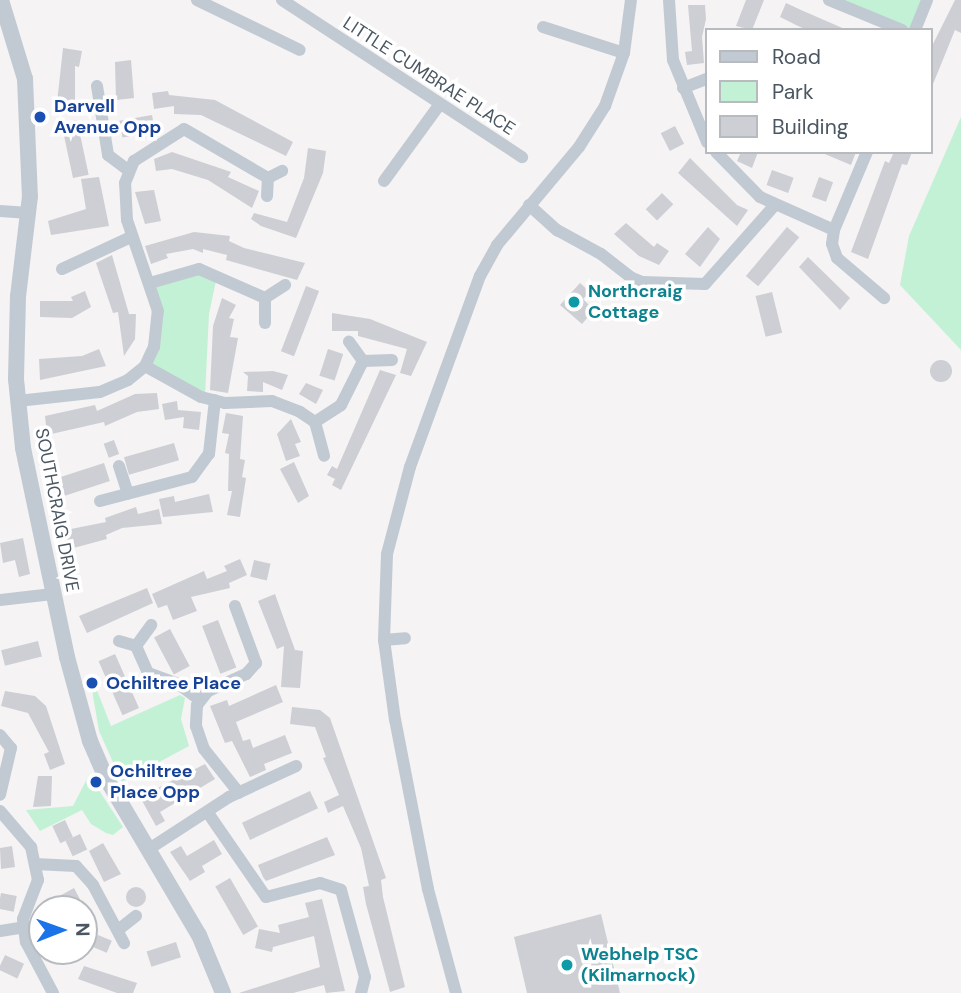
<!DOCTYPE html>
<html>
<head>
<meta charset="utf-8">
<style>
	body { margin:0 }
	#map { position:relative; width:961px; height:993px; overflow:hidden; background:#f5f3f3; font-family:"DM Sans",sans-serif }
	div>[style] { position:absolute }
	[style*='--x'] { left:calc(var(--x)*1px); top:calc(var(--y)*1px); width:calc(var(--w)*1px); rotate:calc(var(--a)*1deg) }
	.green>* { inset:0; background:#c3f1d5 }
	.building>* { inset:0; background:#cdcfd5; transform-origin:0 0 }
	.round { border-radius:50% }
	.minor>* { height:12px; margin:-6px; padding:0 6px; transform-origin:6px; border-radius:6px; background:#c1cad2 }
	.tertiary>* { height:16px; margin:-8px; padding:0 8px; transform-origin:8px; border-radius:8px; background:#c1cad2 }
	.dots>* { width:19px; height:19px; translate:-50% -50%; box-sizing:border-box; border:4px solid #fff; border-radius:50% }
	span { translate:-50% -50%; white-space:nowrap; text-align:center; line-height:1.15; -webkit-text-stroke:7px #fff; paint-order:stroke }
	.street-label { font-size:18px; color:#4a5661 }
	.transit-label { font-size:18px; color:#164399; font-weight:700 }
	.left { translate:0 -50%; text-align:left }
	.culture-label { font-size:18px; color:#0d838f; font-weight:700 }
	.legend { position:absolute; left:705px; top:28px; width:228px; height:126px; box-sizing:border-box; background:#fff; border:2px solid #b7bbc0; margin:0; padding:9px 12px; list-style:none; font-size:21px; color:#4a5661 }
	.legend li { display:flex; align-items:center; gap:14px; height:35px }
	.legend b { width:35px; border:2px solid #b7bbc0 }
	.north { position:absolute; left:28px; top:895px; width:70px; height:70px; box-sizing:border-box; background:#fff; border:2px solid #b7bbc0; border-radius:50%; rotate:89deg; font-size:19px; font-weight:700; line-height:28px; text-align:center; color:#4a5661 }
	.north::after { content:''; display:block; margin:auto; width:24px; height:32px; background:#1a73e8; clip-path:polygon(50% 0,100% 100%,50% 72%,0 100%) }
</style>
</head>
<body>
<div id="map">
	<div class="green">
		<i style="clip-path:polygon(830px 0,926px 0,915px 30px,903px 30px)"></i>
		<i style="clip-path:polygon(961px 117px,961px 350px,900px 285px,909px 236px)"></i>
		<i style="clip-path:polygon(187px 272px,217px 276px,209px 314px,205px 396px,147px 365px,156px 346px,152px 284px)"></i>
		<i style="clip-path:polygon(96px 688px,111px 726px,180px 695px,185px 698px,181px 719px,189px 746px,122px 782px,99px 731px,92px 690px)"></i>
		<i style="clip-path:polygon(89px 775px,123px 827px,113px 835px,106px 833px,91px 824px,82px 810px,40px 831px,26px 810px,73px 806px)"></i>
	</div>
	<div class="building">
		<i style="clip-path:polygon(746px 0,764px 0,752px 30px,736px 26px)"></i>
		<i style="clip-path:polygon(955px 0,961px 0,961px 33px,955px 30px,931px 89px,931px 48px)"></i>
		<i style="clip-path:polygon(786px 3px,801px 10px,847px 30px,807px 30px,796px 25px,780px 17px)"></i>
		<i style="clip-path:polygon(688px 5px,705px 5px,706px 19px,702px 37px,704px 63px,687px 65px,685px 52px,692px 51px)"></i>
		<i style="clip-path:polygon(63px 48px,82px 51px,79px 67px,75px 66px,75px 105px,57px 103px)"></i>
		<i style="clip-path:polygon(131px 60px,134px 98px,116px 100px,115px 62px)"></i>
		<i style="clip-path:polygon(168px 91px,169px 95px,215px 100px,293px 142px,286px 156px,201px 115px,174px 114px,174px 106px,154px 109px,152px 93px)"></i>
		<i style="left:152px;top:115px;width:17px;height:33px;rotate:80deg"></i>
		<i style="left:77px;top:120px;width:56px;height:16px;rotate:78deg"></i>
		<i style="left:675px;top:126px;width:20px;height:16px;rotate:63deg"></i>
		<i style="clip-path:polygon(308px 148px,326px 151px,323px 173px,296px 238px,261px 226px,251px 219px,254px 213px,287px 222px,304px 178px)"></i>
		<i style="clip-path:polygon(172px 152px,231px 172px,228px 177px,259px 191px,252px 208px,208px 180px,172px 169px,156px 171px,154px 159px)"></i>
		<i style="clip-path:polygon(741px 152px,758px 152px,752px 168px,737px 161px)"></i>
		<i style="clip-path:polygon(820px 152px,856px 152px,851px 165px)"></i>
		<i style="clip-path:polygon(894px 152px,912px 152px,907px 165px,902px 164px,868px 259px,851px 252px,885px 161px,889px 163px)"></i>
		<i style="clip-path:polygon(690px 158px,737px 205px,748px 210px,737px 226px,678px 173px)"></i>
		<i style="left:772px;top:170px;width:23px;height:16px;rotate:20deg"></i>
		<i style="clip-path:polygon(99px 177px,109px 226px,51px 235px,48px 221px,86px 209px,81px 179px)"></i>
		<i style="left:819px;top:177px;width:15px;height:21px;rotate:20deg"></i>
		<i style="clip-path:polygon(154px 190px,161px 221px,145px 224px,135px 192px)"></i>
		<i style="left:662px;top:193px;width:16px;height:23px;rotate:45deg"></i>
		<i style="clip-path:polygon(626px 223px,654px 247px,657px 243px,669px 251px,659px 265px,639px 256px,614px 234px)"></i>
		<i style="clip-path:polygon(708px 227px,720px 239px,700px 267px,685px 254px)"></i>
		<i style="left:787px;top:227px;width:16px;height:64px;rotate:40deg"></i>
		<i style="clip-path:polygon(194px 232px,230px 236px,229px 241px,244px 248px,305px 263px,297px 280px,226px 260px,227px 255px,203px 249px,203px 253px,193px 249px,166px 254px,168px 258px,151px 264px,145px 246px)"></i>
		<i style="clip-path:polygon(112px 255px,129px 314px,136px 314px,135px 339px,124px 356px,118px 312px,113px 313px,96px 263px)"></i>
		<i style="clip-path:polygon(808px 257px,850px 298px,840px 310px,799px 267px)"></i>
		<i style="clip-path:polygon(580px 283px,590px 292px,583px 299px,594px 310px,582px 324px,560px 305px)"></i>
		<i style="left:306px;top:286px;width:14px;height:70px;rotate:21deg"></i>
		<i style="clip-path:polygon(85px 291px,91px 307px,72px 318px,40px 317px,40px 301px,73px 301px,71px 297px)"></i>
		<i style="left:772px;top:292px;width:42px;height:17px;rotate:76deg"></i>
		<i style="clip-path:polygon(222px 298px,236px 305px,229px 318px,234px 319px,230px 337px,238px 338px,228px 393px,210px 390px,213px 326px)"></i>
		<i style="clip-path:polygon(332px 313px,370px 319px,427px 342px,411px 376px,400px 373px,407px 349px,358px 336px,358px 331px,332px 331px)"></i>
		<i style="clip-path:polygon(99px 349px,106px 366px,40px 380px,39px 359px,82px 356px)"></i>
		<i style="left:328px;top:349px;width:16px;height:28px;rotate:18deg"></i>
		<i class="round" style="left:930px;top:360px;width:22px;height:22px"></i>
		<i style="clip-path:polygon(380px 370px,396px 375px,341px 490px,332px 485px,335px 479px,327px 475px,332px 466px,337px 469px)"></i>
		<i style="clip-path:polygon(273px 371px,288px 375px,282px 390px,263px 382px,263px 392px,247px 391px,248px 376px,243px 372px)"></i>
		<i style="clip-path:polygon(306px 383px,323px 390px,316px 404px,299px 394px)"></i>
		<i style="clip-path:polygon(157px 393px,159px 409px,137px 412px,105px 426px,104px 422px,47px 435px,45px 416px,95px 405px,97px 411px,135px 394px)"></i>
		<i style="clip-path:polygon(177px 401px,178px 410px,201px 412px,199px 430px,183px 428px,184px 417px,165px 420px,162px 404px)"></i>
		<i style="clip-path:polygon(226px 413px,243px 416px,240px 459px,245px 460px,242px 477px,246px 478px,240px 517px,227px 515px,232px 491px,228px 491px,229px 454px,225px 453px,229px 434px,222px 433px)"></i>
		<i style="clip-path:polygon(291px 419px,301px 442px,295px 444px,300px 456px,286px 461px,277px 434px)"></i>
		<i style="left:114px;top:440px;width:15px;height:11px;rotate:70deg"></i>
		<i style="left:174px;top:443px;width:18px;height:52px;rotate:74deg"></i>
		<i style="clip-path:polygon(294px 462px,309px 496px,298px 503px,280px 469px)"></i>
		<i style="left:104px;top:463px;width:19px;height:52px;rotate:72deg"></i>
		<i style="clip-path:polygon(209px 494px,213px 512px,163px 517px,159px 499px,174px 496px,175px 502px)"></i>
		<i style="clip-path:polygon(136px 507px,138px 514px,159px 509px,162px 524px,122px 528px,106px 535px,107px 539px,66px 550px,61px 531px,106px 522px,105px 518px)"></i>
		<i style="clip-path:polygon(23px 538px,30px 574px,19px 577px,15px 560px,3px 563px,0 543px)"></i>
		<i style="clip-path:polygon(240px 559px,247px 575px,229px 583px,230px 588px,191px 597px,197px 611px,173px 620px,167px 605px,158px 608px,152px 594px,204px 571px,207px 579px,227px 571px,224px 566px)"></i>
		<i style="left:254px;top:560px;width:17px;height:17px;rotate:13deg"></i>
		<i style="clip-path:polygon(147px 588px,153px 603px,87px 633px,79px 616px)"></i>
		<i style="clip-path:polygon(275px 594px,295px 650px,303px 651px,300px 688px,281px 687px,284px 646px,277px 649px,258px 601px)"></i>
		<i style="left:218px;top:620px;width:51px;height:17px;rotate:69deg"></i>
		<i style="left:170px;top:629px;width:42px;height:18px;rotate:62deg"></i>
		<i style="left:38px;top:641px;width:16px;height:38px;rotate:76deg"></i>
		<i style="left:115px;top:654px;width:59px;height:18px;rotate:66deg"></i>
		<i style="clip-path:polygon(276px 685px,283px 702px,236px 722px,243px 741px,250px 739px,253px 748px,285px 735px,292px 753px,264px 764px,266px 770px,250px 777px,232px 741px,225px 743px,210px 706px,227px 700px,229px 706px)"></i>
		<i style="clip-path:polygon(5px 691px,35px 696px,46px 706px,65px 764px,50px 770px,44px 754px,49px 752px,28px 713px,1px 706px)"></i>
		<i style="clip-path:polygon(292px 707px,320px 710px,330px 718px,386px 878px,381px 880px,383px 897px,405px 987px,390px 992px,366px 904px,363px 887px,369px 886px,361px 848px,343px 806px,328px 813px,324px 802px,339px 795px,323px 758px,326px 757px,315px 727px,290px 724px)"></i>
		<i style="clip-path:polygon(205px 764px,215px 779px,160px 812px,165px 821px,156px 826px,140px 797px)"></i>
		<i style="clip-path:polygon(38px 776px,52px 776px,51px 806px,33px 807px)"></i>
		<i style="left:310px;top:791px;width:19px;height:75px;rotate:65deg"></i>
		<i style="left:65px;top:820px;width:19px;height:14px;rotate:65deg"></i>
		<i style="left:80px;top:834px;width:17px;height:16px;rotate:65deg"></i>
		<i style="clip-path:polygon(327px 837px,335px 855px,266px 881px,263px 877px,258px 865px)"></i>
		<i style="clip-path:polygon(214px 840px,222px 854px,202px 866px,205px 872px,190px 881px,170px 852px,181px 846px,187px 856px)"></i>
		<i style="clip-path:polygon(103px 843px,121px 874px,104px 882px,89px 851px)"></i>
		<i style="clip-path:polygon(12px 846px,15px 867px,1px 869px,0 848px)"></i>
		<i style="left:230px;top:878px;width:56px;height:17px;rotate:60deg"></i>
		<i class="round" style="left:126px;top:887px;width:20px;height:20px"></i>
		<i style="clip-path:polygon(74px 888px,82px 903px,70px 909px,36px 909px)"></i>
		<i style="left:1px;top:893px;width:16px;height:16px;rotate:11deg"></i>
		<i style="clip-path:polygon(322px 899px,345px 991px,326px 993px,324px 985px,293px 993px,239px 993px,320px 967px,314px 936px,273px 947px,272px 952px,255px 948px,259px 929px,280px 933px,278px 925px,309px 917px,305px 903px)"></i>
		<i style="clip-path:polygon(601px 914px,620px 993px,527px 993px,514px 937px)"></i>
		<i style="left:98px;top:935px;width:15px;height:13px;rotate:23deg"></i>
		<i style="left:176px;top:942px;width:16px;height:31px;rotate:72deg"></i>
		<i style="left:5px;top:955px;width:21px;height:16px;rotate:25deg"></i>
		<i style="clip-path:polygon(84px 966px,137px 983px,133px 993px,117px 993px,78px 979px)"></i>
	</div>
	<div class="minor">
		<i style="--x:197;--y:0;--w:114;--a:25.9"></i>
		<i style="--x:282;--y:0;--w:287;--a:33.2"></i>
		<i style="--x:669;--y:0;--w:60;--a:86.2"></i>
		<i style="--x:673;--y:60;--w:89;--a:67.5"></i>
		<i style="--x:829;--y:0;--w:79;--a:22.3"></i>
		<i style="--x:543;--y:27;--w:85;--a:17.8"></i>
		<i style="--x:915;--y:30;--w:32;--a:-68"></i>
		<i style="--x:97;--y:86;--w:70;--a:80.9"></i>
		<i style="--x:108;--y:155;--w:25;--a:37"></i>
		<i style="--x:683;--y:88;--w:26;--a:-21"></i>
		<i style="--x:716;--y:152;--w:63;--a:45.6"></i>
		<i style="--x:760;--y:197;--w:81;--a:24"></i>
		<i style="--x:834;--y:230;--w:85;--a:-67.1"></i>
		<i style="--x:384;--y:181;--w:95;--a:-54"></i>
		<i style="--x:267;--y:196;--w:18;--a:-87"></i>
		<i style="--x:529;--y:205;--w:38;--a:42"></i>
		<i style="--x:557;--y:230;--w:50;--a:28.6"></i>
		<i style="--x:601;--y:254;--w:37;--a:38"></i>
		<i style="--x:630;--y:277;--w:13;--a:23"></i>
		<i style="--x:642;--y:282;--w:63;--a:1.8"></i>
		<i style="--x:705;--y:284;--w:104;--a:-48.5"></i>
		<i style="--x:0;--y:211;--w:29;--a:4"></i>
		<i style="--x:834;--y:230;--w:14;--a:98"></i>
		<i style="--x:832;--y:244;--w:15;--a:70"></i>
		<i style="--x:837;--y:258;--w:62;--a:40.4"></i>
		<i style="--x:62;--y:269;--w:76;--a:-24.9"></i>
		<i style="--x:150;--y:283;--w:51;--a:-15.9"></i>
		<i style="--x:199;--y:269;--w:72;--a:23.7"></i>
		<i style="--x:265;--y:298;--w:24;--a:-33"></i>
		<i style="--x:265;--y:298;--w:25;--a:90"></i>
		<i style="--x:363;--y:361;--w:29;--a:-2"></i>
		<i style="--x:145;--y:366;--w:64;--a:29"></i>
		<i style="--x:201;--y:397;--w:25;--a:14"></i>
		<i style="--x:225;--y:403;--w:47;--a:-2.4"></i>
		<i style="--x:272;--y:401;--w:30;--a:21"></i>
		<i style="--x:300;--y:412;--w:18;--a:34"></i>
		<i style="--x:315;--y:422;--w:35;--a:75"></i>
		<i style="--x:18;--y:401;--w:82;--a:-6.3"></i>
		<i style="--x:100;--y:392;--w:30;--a:-23"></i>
		<i style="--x:128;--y:380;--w:22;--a:-39"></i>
		<i style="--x:145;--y:366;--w:21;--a:-65"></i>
		<i style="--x:154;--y:347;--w:36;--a:-84"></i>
		<i style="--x:158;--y:311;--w:96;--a:-108.8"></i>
		<i style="--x:127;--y:220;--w:37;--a:-93"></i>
		<i style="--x:125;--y:183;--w:24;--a:-68"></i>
		<i style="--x:134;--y:161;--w:59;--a:-32.6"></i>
		<i style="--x:184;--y:129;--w:97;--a:30.3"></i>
		<i style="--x:268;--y:178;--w:16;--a:-27"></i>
		<i style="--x:315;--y:422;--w:31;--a:-33"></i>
		<i style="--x:341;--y:405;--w:49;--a:-63.4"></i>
		<i style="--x:363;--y:361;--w:24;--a:-126"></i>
		<i style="--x:119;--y:466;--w:29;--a:72"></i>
		<i style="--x:100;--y:501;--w:95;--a:-14.6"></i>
		<i style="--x:192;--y:477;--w:29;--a:-54"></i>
		<i style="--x:209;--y:454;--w:54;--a:-83.7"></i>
		<i style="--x:0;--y:600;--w:53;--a:-6.5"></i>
		<i style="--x:235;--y:606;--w:61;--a:69.8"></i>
		<i style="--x:256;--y:663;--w:15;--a:132"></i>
		<i style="--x:246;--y:674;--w:42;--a:155.9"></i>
		<i style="--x:208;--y:691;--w:18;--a:128"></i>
		<i style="--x:197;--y:705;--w:21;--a:93"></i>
		<i style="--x:196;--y:726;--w:24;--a:71"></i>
		<i style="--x:204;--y:749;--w:56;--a:51.5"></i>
		<i style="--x:384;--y:640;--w:21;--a:-5"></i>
		<i style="--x:119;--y:641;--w:18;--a:16"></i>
		<i style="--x:136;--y:646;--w:30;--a:66"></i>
		<i style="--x:148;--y:673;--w:32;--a:20"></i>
		<i style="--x:178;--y:684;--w:27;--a:36"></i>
		<i style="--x:136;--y:646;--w:26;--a:-54"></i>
		<i style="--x:0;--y:735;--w:17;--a:50"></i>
		<i style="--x:11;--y:748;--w:48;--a:103.2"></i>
		<i style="--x:0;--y:811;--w:48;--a:49.3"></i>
		<i style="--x:31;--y:847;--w:34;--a:78"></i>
		<i style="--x:38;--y:880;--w:42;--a:111"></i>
		<i style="--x:23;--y:919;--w:23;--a:83"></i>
		<i style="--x:26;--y:942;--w:58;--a:62.1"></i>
		<i style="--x:208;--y:813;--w:102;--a:55.4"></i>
		<i style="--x:266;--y:897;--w:56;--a:-14.5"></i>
		<i style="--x:320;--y:883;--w:22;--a:18"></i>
		<i style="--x:341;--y:890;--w:90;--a:74.6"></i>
		<i style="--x:365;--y:977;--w:16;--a:104"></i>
		<i style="--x:149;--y:849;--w:95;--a:-33"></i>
		<i style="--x:229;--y:797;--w:74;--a:-24.8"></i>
		<i style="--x:35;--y:864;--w:41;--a:2.8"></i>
		<i style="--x:76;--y:866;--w:25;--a:48"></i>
		<i style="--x:93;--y:885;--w:66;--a:61.9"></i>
		<i style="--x:118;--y:930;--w:23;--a:-38"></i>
		<i style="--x:0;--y:931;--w:24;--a:-9"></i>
		<i style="--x:456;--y:993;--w:108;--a:-105.1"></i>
		<i style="--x:428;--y:889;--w:172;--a:-101"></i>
		<i style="--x:395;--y:720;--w:81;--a:-97.8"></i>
		<i style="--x:384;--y:640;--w:86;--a:-88"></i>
		<i style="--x:387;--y:554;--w:90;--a:-75.2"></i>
		<i style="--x:410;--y:467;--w:203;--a:-69.9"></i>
		<i style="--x:480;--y:276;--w:35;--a:-61"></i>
		<i style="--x:497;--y:245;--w:128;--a:-50.1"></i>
		<i style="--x:579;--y:147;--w:49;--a:-57.6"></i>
		<i style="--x:605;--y:106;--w:56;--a:-70.3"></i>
		<i style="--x:624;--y:53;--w:53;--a:-82.5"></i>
	</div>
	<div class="tertiary">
		<i style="--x:1;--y:0;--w:83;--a:73.1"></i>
		<i style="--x:25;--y:79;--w:117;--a:87.6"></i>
		<i style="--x:30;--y:196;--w:101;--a:96.8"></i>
		<i style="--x:18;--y:296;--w:83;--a:91.4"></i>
		<i style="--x:16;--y:379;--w:69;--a:84.2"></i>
		<i style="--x:23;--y:448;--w:214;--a:78.1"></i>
		<i style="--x:67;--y:657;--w:87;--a:74.7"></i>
		<i style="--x:90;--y:741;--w:40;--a:66.6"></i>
		<i style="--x:106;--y:778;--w:182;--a:59.4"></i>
		<i style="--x:199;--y:935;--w:63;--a:67.5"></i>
	</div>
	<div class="dots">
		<i style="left:40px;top:117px;background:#1a4fb4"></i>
		<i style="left:574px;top:302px;background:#0f9aa8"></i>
		<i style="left:92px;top:683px;background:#1a4fb4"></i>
		<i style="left:96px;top:782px;background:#1a4fb4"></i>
		<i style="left:567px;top:965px;background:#0f9aa8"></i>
	</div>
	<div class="street-label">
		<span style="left:429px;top:76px;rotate:33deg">LITTLE CUMBRAE PLACE</span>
		<span style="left:57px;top:510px;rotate:79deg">SOUTHCRAIG DRIVE</span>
	</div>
	<div class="transit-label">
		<span class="left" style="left:54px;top:117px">Darvell<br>Avenue Opp</span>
		<span class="left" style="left:106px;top:683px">Ochiltree Place</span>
		<span class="left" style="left:110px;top:782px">Ochiltree<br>Place Opp</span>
	</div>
	<div class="culture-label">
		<span class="left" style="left:588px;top:302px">Northcraig<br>Cottage</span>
		<span class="left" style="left:581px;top:965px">Webhelp TSC<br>(Kilmarnock)</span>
	</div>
	<ul class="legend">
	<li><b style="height:9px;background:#c1cad2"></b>Road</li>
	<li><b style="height:19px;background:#c3f1d5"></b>Park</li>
	<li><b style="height:19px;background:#cdcfd5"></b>Building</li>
	</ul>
	<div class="north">N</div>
</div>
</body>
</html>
